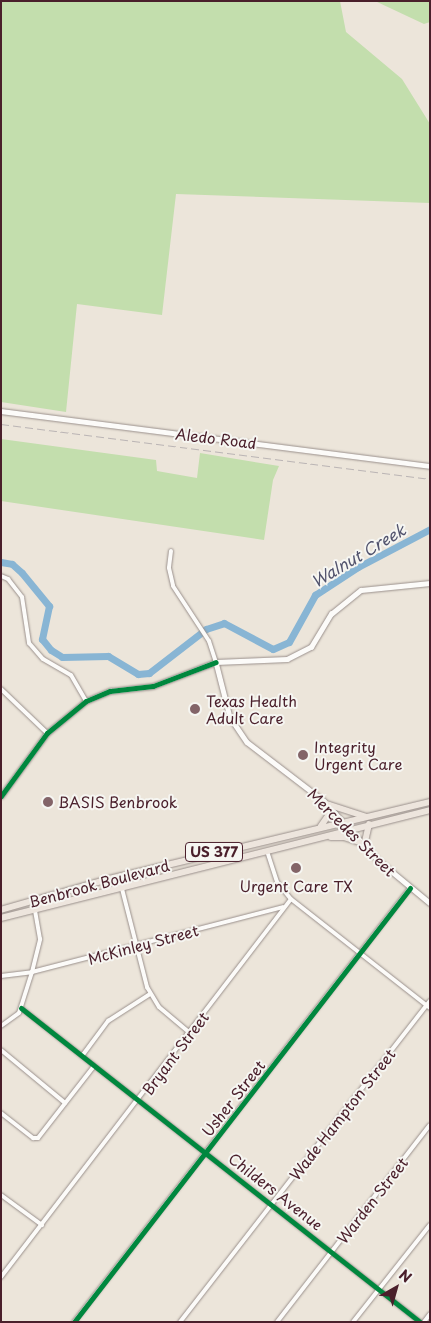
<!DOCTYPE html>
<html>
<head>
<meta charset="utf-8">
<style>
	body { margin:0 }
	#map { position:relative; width:431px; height:1323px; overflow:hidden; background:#ece5da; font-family:"Playpen Sans",sans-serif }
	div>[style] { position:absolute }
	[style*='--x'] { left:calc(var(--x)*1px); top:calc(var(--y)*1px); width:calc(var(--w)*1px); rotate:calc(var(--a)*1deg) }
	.green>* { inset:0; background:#c3dead }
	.river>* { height:7px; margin:-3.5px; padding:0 3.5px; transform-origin:3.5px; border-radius:3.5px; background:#88b5d4 }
	.roads { filter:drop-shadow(0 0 1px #9a908c) drop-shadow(0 0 1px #9a908c) }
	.minor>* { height:4px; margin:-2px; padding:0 2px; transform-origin:2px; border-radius:2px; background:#fcfbf9 }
	.tertiary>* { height:4.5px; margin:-2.25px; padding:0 2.25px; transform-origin:2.25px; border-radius:2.25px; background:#fcfbf9 }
	.trunk>* { height:5.5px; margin:-2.75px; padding:0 2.75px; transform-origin:2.75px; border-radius:2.75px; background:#ede5dd }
	.rail>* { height:1px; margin-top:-0.5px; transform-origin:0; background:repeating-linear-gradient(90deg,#bab4b4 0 8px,transparent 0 12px) }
	.cycleway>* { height:5px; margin:-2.5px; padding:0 2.5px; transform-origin:2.5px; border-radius:2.5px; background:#00873e }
	.dots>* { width:14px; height:14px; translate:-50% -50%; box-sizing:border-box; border:2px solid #f6f6f2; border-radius:50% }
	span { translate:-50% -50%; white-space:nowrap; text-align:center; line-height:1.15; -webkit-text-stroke:4px #f6f6f2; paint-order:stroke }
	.shield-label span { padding:1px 4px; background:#f6f6f2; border:1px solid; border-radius:4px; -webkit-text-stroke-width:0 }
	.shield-label { font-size:14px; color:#4a1f2b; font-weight:700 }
	.street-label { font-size:15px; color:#4a1f2b }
	.poi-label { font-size:15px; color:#4a1f2b }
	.left { translate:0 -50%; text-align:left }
	.water-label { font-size:16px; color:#52536d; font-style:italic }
	.frame { position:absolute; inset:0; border:2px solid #4a1f2b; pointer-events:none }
	.north { position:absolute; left:371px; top:1263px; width:50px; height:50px; -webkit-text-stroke:4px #f6f6f2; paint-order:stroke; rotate:38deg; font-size:14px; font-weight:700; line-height:20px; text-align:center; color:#4a1f2b }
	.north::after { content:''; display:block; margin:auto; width:18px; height:22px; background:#4a1f2b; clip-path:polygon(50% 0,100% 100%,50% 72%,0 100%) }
</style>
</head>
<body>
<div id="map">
	<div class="green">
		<i style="clip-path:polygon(1px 1px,340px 1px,346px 32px,402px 79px,430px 124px,430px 203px,176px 194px,162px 315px,77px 304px,66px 412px,1px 402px)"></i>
		<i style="clip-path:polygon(375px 1px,430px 1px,430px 22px,424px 24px)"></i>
		<i style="clip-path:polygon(1px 439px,156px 460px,157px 471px,197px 478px,200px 453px,279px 466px,273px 480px,264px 540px,1px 501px)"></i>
	</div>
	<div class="river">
		<i style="--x:1;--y:562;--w:11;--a:10"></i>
		<i style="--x:12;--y:564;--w:13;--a:42"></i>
		<i style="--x:22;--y:573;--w:43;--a:50.7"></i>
		<i style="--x:49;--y:606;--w:34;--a:102"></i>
		<i style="--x:42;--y:639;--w:14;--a:51"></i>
		<i style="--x:51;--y:650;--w:13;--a:32"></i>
		<i style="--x:62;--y:657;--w:46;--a:-1.2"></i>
		<i style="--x:108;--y:656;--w:35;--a:31"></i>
		<i style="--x:138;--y:674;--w:11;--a:-5"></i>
		<i style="--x:149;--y:673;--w:72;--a:-37.7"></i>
		<i style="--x:206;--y:629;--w:19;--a:-18"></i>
		<i style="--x:224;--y:623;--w:55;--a:28"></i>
		<i style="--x:273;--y:649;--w:17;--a:-24"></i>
		<i style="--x:289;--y:642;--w:54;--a:-61"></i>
		<i style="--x:315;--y:595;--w:51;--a:-33.1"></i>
		<i style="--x:358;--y:567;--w:81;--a:-27.8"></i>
	</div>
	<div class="roads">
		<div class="minor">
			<i style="--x:171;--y:551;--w:17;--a:97"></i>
			<i style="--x:169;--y:568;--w:18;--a:77"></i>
			<i style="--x:173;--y:586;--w:66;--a:56.8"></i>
			<i style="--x:209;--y:641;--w:22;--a:72"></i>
			<i style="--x:1;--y:576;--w:8;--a:23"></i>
			<i style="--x:8;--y:579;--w:23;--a:52"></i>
			<i style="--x:22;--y:597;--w:47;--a:81.3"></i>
			<i style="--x:29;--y:643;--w:21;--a:49"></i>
			<i style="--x:43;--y:659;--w:32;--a:30"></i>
			<i style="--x:71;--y:675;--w:30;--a:60"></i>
			<i style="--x:1;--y:689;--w:64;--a:43.7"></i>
			<i style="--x:267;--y:851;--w:33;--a:72"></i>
			<i style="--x:277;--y:882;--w:22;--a:51"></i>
			<i style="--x:291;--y:899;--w:177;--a:38.1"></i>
			<i style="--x:119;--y:877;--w:114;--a:75.7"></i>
			<i style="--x:147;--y:987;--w:23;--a:59"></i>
			<i style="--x:159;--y:1007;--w:40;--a:40"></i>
			<i style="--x:1;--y:976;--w:31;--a:-7"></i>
			<i style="--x:32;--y:972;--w:259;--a:-14.5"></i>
			<i style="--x:21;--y:1008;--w:508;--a:38.2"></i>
			<i style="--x:1;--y:1026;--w:22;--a:-36"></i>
			<i style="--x:19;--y:1013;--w:43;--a:-72.4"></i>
			<i style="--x:32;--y:972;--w:34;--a:-76"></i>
			<i style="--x:40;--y:939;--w:29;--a:-100"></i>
			<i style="--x:1;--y:1050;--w:83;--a:39.6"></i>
			<i style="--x:82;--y:1056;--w:44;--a:-53.4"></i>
			<i style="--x:108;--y:1021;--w:50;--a:-32.7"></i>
			<i style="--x:1;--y:1113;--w:41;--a:38"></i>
			<i style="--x:33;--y:1138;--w:5;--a:0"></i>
			<i style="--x:38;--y:1138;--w:91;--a:-52.1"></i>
			<i style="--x:1;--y:1195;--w:51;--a:36.2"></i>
			<i style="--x:1;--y:1277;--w:476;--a:-52.5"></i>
			<i style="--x:74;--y:1322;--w:549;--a:-52.25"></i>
			<i style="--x:180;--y:1322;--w:407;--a:-52.1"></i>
			<i style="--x:277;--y:1322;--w:249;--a:-52.2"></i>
			<i style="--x:353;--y:1322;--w:124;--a:-51.6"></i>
			<i style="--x:424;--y:1322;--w:10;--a:-53"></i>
		</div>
		<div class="tertiary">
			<i style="--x:1;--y:411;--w:433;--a:7.3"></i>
			<i style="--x:216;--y:662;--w:57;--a:75.7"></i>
			<i style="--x:230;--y:717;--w:30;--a:56"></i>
			<i style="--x:247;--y:742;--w:97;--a:37.5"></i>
			<i style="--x:324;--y:801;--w:80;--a:47.5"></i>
			<i style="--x:378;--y:860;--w:67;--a:39.6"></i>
			<i style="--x:1;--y:796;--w:78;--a:-53.9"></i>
			<i style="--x:47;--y:733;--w:50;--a:-39.4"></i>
			<i style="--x:86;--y:701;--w:26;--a:-23"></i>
			<i style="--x:110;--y:691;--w:43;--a:-6.6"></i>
			<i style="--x:153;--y:686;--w:67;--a:-20.9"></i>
			<i style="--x:216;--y:662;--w:71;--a:-2.4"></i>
			<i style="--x:287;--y:659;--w:27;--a:-27"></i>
			<i style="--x:311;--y:647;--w:39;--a:-59"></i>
			<i style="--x:331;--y:614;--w:38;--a:-39"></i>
			<i style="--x:361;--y:590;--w:69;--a:-5.8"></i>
		</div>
		<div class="trunk">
			<i style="--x:327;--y:804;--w:40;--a:18"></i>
			<i style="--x:321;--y:826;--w:12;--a:-55"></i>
			<i style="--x:328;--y:816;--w:10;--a:-84"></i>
			<i style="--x:331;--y:837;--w:13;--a:0"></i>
			<i style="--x:344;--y:837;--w:19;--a:18"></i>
			<i style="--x:364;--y:846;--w:22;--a:-77"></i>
			<i style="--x:1;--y:910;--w:112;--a:-16"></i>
			<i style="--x:109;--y:879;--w:330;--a:-13.5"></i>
			<i style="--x:1;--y:918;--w:442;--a:-14.1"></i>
		</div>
	</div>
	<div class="rail">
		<i style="--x:1;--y:424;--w:433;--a:7.3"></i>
	</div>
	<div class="cycleway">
		<i style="--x:1;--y:796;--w:78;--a:-53.9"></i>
		<i style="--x:47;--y:733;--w:50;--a:-39.4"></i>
		<i style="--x:86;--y:701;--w:26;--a:-23"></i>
		<i style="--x:110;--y:691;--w:43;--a:-6.6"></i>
		<i style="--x:153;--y:686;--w:67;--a:-20.9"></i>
		<i style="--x:21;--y:1008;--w:508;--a:38.2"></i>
		<i style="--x:74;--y:1322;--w:549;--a:-52.25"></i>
	</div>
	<div class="dots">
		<i style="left:195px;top:709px;background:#836468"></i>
		<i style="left:303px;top:755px;background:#836468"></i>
		<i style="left:48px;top:802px;background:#836468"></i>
		<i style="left:296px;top:868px;background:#836468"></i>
	</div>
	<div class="shield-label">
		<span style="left:214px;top:852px">US 377</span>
	</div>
	<div class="street-label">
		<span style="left:216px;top:438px;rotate:7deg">Aledo Road</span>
		<span style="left:352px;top:832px;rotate:45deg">Mercedes Street</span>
		<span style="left:99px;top:883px;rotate:-15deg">Benbrook Boulevard</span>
		<span style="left:143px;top:944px;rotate:-15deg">McKinley Street</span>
		<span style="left:175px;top:1053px;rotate:-53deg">Bryant Street</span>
		<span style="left:233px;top:1098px;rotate:-52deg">Usher Street</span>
		<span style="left:342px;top:1114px;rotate:-52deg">Wade Hampton Street</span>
		<span style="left:276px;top:1191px;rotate:38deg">Childers Avenue</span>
		<span style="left:372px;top:1200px;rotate:-52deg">Warden Street</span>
	</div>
	<div class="poi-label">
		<span class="left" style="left:206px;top:709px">Texas Health<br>Adult Care</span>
		<span class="left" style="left:314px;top:755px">Integrity<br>Urgent Care</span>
		<span class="left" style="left:58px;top:802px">BASIS Benbrook</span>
		<span style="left:296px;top:886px">Urgent Care TX</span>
	</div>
	<div class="water-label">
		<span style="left:358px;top:555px;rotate:-31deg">Walnut Creek</span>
	</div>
	<div class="frame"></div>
	<div class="north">N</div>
</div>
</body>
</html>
